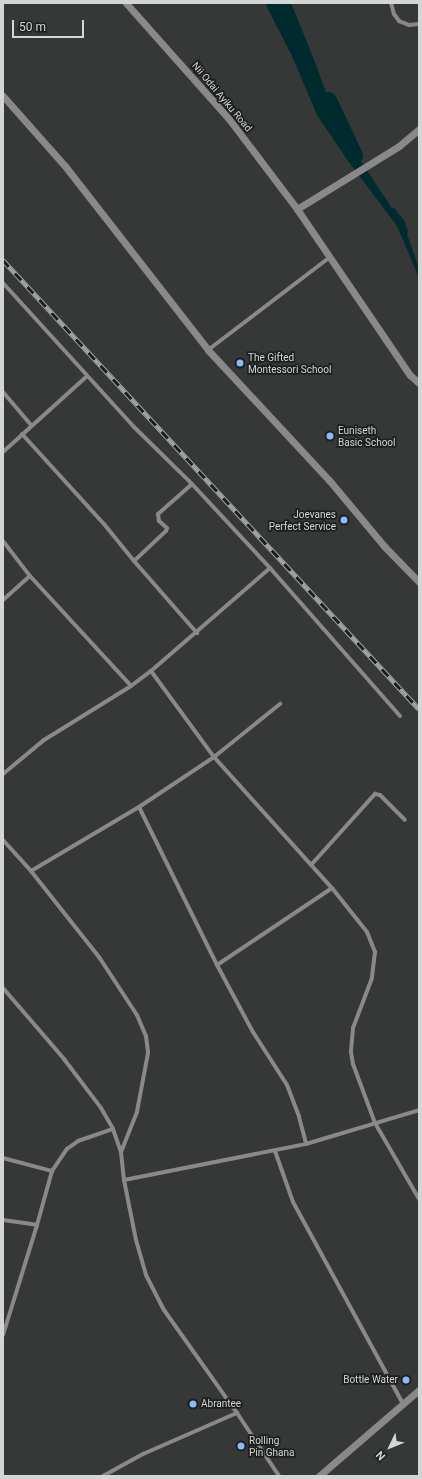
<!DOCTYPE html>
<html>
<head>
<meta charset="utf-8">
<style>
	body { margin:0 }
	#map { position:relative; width:422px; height:1479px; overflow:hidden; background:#353837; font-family:Roboto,sans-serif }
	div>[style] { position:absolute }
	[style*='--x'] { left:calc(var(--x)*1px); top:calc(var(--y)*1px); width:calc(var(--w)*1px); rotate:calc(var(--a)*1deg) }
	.water>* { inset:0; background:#002b2e }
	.stream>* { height:3px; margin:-1.5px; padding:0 1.5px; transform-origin:1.5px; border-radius:1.5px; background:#002b2e }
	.river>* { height:17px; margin:-8.5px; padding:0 8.5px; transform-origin:8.5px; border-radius:8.5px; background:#002b2e }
	.minor>* { height:4px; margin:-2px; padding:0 2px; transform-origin:2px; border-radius:2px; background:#888988 }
	.tertiary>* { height:7px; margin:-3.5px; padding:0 3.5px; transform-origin:3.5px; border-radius:3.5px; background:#888988 }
	.rail>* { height:4.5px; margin-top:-2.25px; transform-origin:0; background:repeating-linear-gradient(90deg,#1d1f1e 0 9px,#a2a4a3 0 18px); box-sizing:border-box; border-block:1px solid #a2a4a3 }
	.dots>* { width:11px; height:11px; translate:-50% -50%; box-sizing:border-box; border:2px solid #1d1f1e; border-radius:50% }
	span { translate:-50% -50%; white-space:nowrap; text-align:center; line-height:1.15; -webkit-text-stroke:3.5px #1d1f1e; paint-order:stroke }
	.street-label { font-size:10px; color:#d4d6d5 }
	.poi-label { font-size:10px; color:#d4d6d5 }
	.left { translate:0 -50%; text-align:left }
	.right { translate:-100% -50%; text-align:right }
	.frame { position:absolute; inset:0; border:4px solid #d4d6d5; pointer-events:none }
	.north { position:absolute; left:370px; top:1427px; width:40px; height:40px; -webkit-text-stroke:3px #1d1f1e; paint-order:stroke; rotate:227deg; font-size:11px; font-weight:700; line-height:16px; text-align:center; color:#d4d6d5 }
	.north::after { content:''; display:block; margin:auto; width:14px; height:18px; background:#d4d6d5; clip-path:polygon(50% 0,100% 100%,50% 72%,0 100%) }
	.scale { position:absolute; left:12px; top:20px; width:72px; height:18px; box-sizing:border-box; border:2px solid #d4d6d5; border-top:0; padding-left:5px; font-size:12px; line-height:14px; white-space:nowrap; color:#d4d6d5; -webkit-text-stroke:3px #1d1f1e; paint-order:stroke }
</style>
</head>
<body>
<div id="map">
	<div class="water">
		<i style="clip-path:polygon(265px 3px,291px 3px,315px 62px,339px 128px,405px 228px,419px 269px,419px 278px,397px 226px,346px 158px,317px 115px,292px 56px)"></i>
	</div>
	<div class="stream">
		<i style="--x:393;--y:209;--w:16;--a:52"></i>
		<i style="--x:403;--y:222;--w:10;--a:73"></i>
	</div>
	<div class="river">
		<i style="--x:328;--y:100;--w:61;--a:64.7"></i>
	</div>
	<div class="minor">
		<i style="--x:391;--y:3;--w:11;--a:75"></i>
		<i style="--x:394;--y:14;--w:9;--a:54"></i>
		<i style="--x:399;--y:21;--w:11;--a:22"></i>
		<i style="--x:409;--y:25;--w:10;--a:-6"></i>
		<i style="--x:3;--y:283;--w:193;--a:47.7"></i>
		<i style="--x:133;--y:426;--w:83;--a:44.5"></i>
		<i style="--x:192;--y:484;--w:115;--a:47.1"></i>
		<i style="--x:270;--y:568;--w:197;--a:48.7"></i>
		<i style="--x:208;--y:350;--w:153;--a:-37.3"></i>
		<i style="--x:3;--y:392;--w:43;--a:49.7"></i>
		<i style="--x:22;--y:434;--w:122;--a:47.7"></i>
		<i style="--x:104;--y:524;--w:48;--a:51"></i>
		<i style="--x:134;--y:561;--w:96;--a:48.8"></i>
		<i style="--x:3;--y:452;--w:113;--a:-42.1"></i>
		<i style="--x:3;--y:541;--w:44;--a:52.4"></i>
		<i style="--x:30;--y:576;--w:149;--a:47.4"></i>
		<i style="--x:134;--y:561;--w:44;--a:-43.2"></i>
		<i style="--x:166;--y:531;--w:3;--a:-72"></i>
		<i style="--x:167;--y:528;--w:11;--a:-139"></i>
		<i style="--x:159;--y:521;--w:7;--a:-98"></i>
		<i style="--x:158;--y:514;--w:45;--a:-41.4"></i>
		<i style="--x:3;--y:600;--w:36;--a:-42"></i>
		<i style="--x:151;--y:671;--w:107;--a:53.8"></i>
		<i style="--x:214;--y:757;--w:176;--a:48"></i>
		<i style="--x:332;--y:888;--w:56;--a:51.5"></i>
		<i style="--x:367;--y:932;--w:22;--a:68"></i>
		<i style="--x:375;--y:952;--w:26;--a:97"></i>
		<i style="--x:372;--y:978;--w:53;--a:110.8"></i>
		<i style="--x:353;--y:1028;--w:24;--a:95"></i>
		<i style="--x:351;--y:1052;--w:12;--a:81"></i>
		<i style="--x:353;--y:1064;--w:63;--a:69.6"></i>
		<i style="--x:375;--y:1123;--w:88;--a:59.9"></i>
		<i style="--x:3;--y:774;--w:53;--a:-39.7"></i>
		<i style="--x:44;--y:740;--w:102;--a:-31.8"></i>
		<i style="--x:131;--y:686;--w:25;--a:-37"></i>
		<i style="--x:151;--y:671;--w:157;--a:-40.9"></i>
		<i style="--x:139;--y:807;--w:176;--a:63.7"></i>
		<i style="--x:217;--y:965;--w:76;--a:61.8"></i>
		<i style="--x:253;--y:1032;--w:63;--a:57.3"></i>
		<i style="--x:287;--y:1085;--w:34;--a:69"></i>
		<i style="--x:299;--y:1117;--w:28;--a:75"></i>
		<i style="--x:3;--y:840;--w:42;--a:47.9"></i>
		<i style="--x:31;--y:871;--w:110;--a:51.7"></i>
		<i style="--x:99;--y:957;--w:69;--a:56.8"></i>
		<i style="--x:137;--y:1015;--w:23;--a:67"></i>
		<i style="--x:146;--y:1036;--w:17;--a:83"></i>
		<i style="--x:148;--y:1053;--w:60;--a:100.6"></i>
		<i style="--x:137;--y:1112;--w:43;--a:111.8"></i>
		<i style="--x:311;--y:865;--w:96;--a:-48"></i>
		<i style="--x:375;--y:794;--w:5;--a:11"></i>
		<i style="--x:380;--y:795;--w:35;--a:45"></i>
		<i style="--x:31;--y:871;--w:126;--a:-30.7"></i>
		<i style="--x:139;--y:807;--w:90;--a:-33.7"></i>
		<i style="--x:214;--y:757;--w:85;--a:-38.8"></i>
		<i style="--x:217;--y:965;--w:138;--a:-33.8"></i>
		<i style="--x:3;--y:988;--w:94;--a:49.3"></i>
		<i style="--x:64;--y:1059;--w:61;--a:52.9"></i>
		<i style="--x:101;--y:1108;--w:24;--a:60"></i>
		<i style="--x:113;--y:1129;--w:24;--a:71"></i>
		<i style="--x:121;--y:1152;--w:28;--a:84"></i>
		<i style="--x:124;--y:1180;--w:61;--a:78.7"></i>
		<i style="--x:136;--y:1240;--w:36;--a:74"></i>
		<i style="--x:146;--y:1275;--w:39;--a:63"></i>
		<i style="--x:164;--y:1310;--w:126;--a:54.7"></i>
		<i style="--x:237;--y:1413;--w:76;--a:56.3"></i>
		<i style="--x:275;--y:1151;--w:54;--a:70.6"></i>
		<i style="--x:293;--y:1202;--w:230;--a:61.4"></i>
		<i style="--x:3;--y:1158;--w:51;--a:14.9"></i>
		<i style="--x:124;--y:1180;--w:186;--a:-11.2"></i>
		<i style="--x:306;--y:1144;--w:118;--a:-16.7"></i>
		<i style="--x:3;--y:1220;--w:34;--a:8"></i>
		<i style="--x:3;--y:1335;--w:115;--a:-72.8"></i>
		<i style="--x:37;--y:1225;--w:56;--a:-74.5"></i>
		<i style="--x:52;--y:1171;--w:27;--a:-56"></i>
		<i style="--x:67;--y:1149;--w:14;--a:-36"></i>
		<i style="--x:78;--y:1141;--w:37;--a:-19"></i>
		<i style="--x:103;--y:1476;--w:46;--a:-28.8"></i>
		<i style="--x:143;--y:1454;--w:103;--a:-23.6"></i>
	</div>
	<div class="tertiary">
		<i style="--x:126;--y:3;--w:155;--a:48.4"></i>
		<i style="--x:229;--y:119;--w:113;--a:52.9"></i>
		<i style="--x:297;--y:209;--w:201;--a:55.8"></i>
		<i style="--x:410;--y:375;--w:12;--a:42"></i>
		<i style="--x:3;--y:96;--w:94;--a:48.5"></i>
		<i style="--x:65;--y:166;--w:233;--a:52.1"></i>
		<i style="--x:208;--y:350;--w:178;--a:47.1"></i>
		<i style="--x:329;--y:480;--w:86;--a:50.2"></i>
		<i style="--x:384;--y:546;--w:50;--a:45.8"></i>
		<i style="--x:297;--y:209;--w:120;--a:-31.7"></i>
		<i style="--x:399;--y:146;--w:26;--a:-40"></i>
		<i style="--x:319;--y:1476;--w:132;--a:-40.7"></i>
	</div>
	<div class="rail">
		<i style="--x:3;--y:260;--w:612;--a:47.18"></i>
	</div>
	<div class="dots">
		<i style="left:240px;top:363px;background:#8bbafc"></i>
		<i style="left:330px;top:436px;background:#8bbafc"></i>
		<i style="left:344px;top:520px;background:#8bbafc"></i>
		<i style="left:406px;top:1380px;background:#8bbafc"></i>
		<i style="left:193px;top:1404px;background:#8bbafc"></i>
		<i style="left:241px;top:1446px;background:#8bbafc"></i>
	</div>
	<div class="street-label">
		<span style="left:222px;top:97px;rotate:50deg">Nii Odai Ayiku Road</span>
	</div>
	<div class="poi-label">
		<span class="left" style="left:248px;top:363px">The Gifted<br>Montessori School</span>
		<span class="left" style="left:338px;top:436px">Euniseth<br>Basic School</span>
		<span class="right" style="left:336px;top:520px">Joevanes<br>Perfect Service</span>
		<span class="right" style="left:398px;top:1380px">Bottle Water</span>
		<span class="left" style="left:201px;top:1404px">Abrantee</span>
		<span class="left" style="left:249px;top:1446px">Rolling<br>Pin Ghana</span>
	</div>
	<div class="frame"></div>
	<div class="north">N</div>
	<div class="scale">50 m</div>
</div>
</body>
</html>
